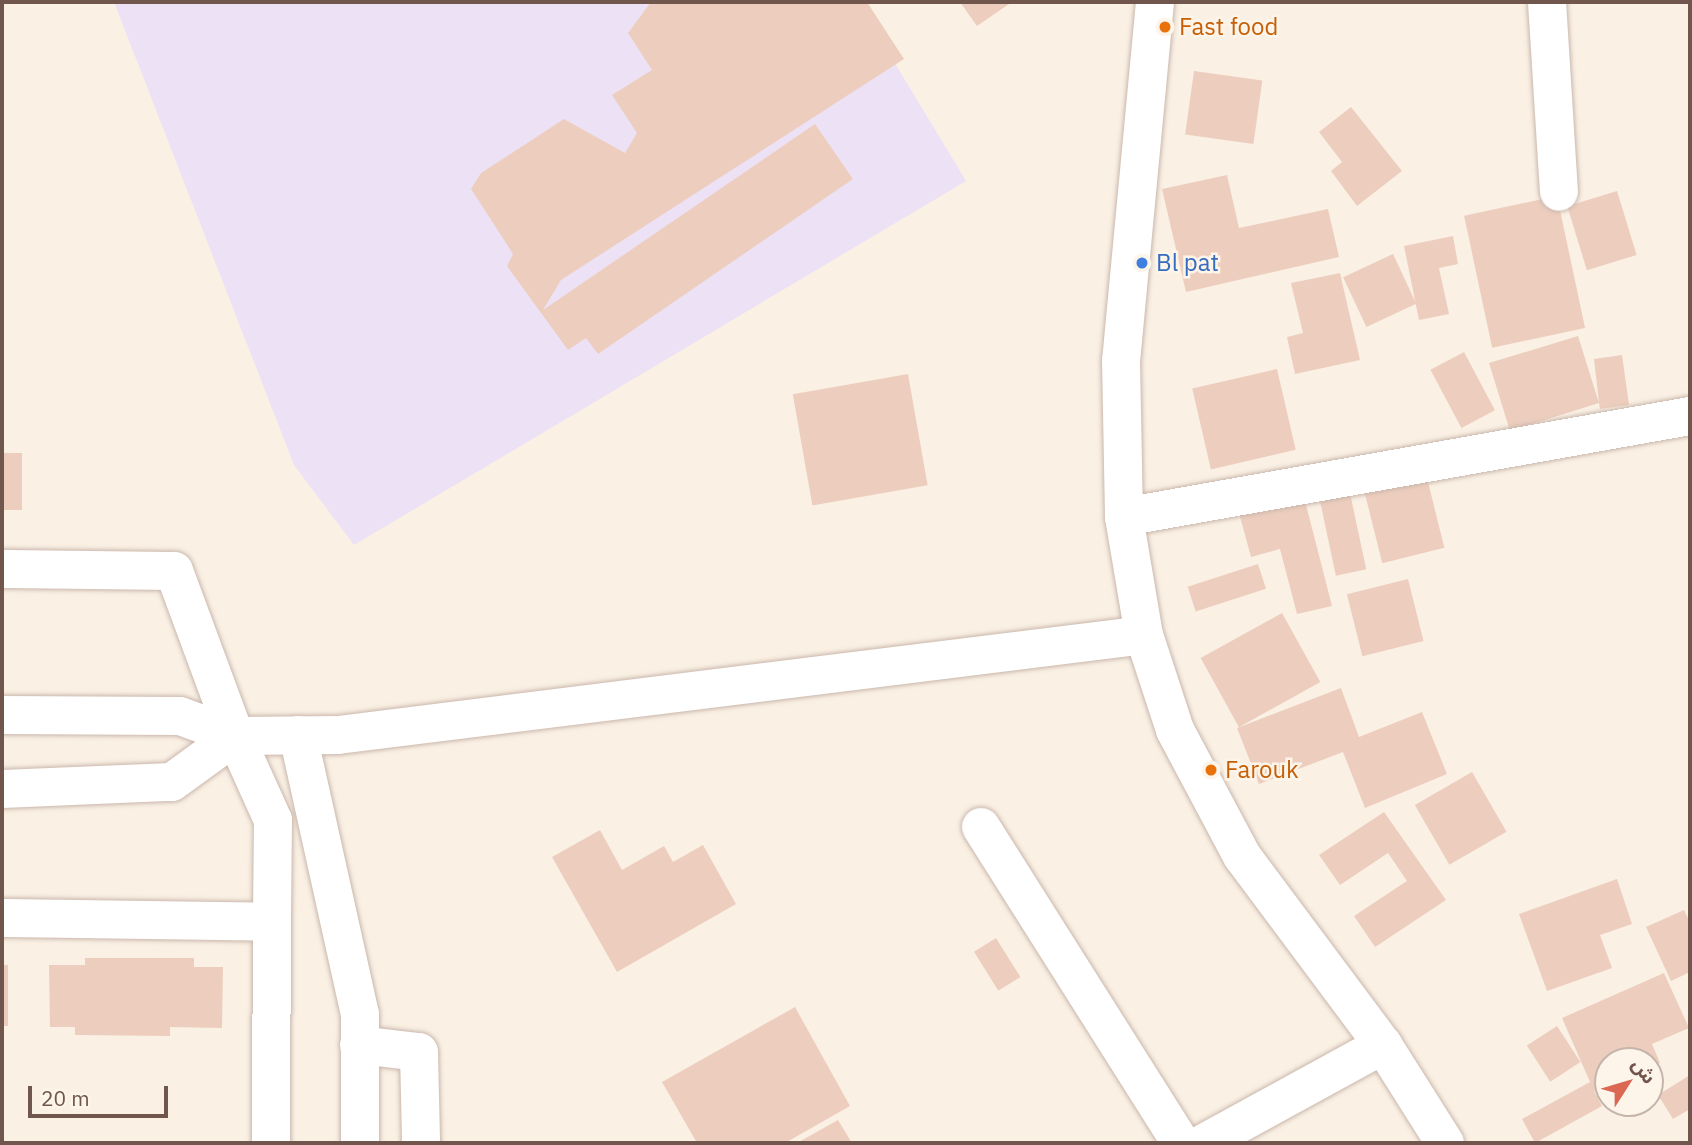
<!DOCTYPE html>
<html>
<head>
<meta charset="utf-8">
<style>
	body { margin:0 }
	#map { position:relative; width:1692px; height:1145px; overflow:hidden; background:#faf0e4; font-family:"IBM Plex Sans","Noto Sans Arabic",sans-serif }
	div>[style] { position:absolute }
	[style*='--x'] { left:calc(var(--x)*1px); top:calc(var(--y)*1px); width:calc(var(--w)*1px); rotate:calc(var(--a)*1deg) }
	.education>* { inset:0; background:#ede1f6 }
	.building>* { inset:0; background:#edcebe; transform-origin:0 0 }
	.roads { filter:drop-shadow(0 0 2px #cab7ac) drop-shadow(0 0 2px #cab7ac) }
	.minor>* { height:38px; margin:-19px; padding:0 19px; transform-origin:19px; border-radius:19px; background:#fff }
	.dots>* { width:19px; height:19px; translate:-50% -50%; box-sizing:border-box; border:4px solid #fdf4ea; border-radius:50% }
	span { translate:-50% -50%; white-space:nowrap; text-align:center; line-height:1.15; -webkit-text-stroke:5px #fdf4ea; paint-order:stroke }
	.food-label { font-size:24px; color:#c56008 }
	.left { translate:0 -50%; text-align:left }
	.shop-label { font-size:24px; color:#366cbe }
	.frame { position:absolute; inset:0; border:4px solid #70564c; pointer-events:none }
	.north { position:absolute; left:1594px; top:1047px; width:70px; height:70px; box-sizing:border-box; background:#fdf4ea; border:2px solid #c5b5ab; border-radius:50%; rotate:53deg; font-size:19px; font-weight:700; line-height:28px; text-align:center; color:#70564c }
	.north::after { content:''; display:block; margin:auto; width:24px; height:32px; background:#da6853; clip-path:polygon(50% 0,100% 100%,50% 72%,0 100%) }
	.scale { position:absolute; left:28px; top:1086px; width:140px; height:32px; box-sizing:border-box; border:4px solid #70564c; border-top:0; padding-left:9px; font-size:21px; line-height:24px; white-space:nowrap; color:#70564c; -webkit-text-stroke:5px #fdf4ea; paint-order:stroke }
</style>
</head>
<body>
<div id="map">
	<div class="education">
		<i style="clip-path:polygon(114px 2px,858px 2px,966px 181px,354px 545px,294px 465px)"></i>
	</div>
	<div class="building">
		<i style="clip-path:polygon(651px 2px,867px 2px,904px 59px,561px 280px,543px 310px,815px 124px,853px 179px,598px 354px,586px 338px,568px 350px,507px 266px,513px 254px,471px 189px,481px 173px,564px 119px,625px 153px,637px 133px,612px 95px,652px 70px,628px 33px)"></i>
		<i style="clip-path:polygon(960px 2px,1012px 2px,977px 26px)"></i>
		<i style="left:1194px;top:71px;width:69px;height:64px;rotate:8deg"></i>
		<i style="clip-path:polygon(1351px 107px,1402px 171px,1357px 206px,1331px 171px,1342px 162px,1319px 132px)"></i>
		<i style="clip-path:polygon(1227px 175px,1239px 228px,1328px 209px,1339px 257px,1186px 292px,1162px 189px)"></i>
		<i style="left:1617px;top:191px;width:67px;height:52px;rotate:73deg"></i>
		<i style="left:1557px;top:196px;width:135px;height:95px;rotate:78deg"></i>
		<i style="clip-path:polygon(1453px 236px,1458px 264px,1439px 268px,1449px 314px,1419px 320px,1404px 246px)"></i>
		<i style="left:1393px;top:254px;width:55px;height:55px;rotate:65deg"></i>
		<i style="clip-path:polygon(1340px 273px,1360px 360px,1295px 374px,1287px 337px,1303px 333px,1291px 283px)"></i>
		<i style="clip-path:polygon(1578px 336px,1599px 403px,1594px 359px,1622px 355px,1629px 405px,1600px 409px,1599px 403px,1510px 431px,1489px 363px)"></i>
		<i style="left:1464px;top:352px;width:66px;height:38px;rotate:62deg"></i>
		<i style="left:1277px;top:369px;width:83px;height:87px;rotate:77deg"></i>
		<i style="left:908px;top:374px;width:113px;height:117px;rotate:80deg"></i>
		<i style="left:2px;top:453px;width:20px;height:57px"></i>
		<i style="left:1426px;top:474px;width:76px;height:64px;rotate:76deg"></i>
		<i style="left:1350px;top:493px;width:78px;height:31px;rotate:78deg"></i>
		<i style="clip-path:polygon(1304px 497px,1332px 606px,1297px 614px,1280px 549px,1251px 557px,1239px 513px)"></i>
		<i style="left:1258px;top:564px;width:26px;height:74px;rotate:72deg"></i>
		<i style="left:1408px;top:579px;width:64px;height:63px;rotate:76deg"></i>
		<i style="left:1282px;top:613px;width:79px;height:93px;rotate:61deg"></i>
		<i style="clip-path:polygon(1341px 688px,1359px 737px,1422px 712px,1447px 774px,1365px 808px,1343px 752px,1259px 784px,1237px 728px)"></i>
		<i style="left:1472px;top:772px;width:69px;height:66px;rotate:60deg"></i>
		<i style="clip-path:polygon(1384px 812px,1446px 900px,1375px 947px,1354px 916px,1407px 881px,1388px 853px,1340px 885px,1319px 855px)"></i>
		<i style="clip-path:polygon(600px 830px,622px 870px,664px 846px,673px 862px,703px 845px,736px 904px,617px 972px,552px 857px)"></i>
		<i style="clip-path:polygon(1617px 879px,1632px 924px,1600px 935px,1612px 968px,1547px 991px,1519px 914px)"></i>
		<i style="clip-path:polygon(1684px 910px,1690px 922px,1690px 972px,1671px 981px,1646px 927px)"></i>
		<i style="left:996px;top:938px;width:46px;height:26px;rotate:58deg"></i>
		<i style="clip-path:polygon(85px 958px,194px 958px,194px 967px,223px 967px,222px 1028px,170px 1027px,170px 1036px,75px 1035px,75px 1027px,50px 1027px,49px 965px,85px 965px)"></i>
		<i style="left:2px;top:965px;width:6px;height:61px"></i>
		<i style="clip-path:polygon(1664px 973px,1689px 1028px,1652px 1044px,1660px 1063px,1650px 1067px,1650px 1061px,1608px 1061px,1608px 1085px,1594px 1091px,1602px 1106px,1535px 1143px,1522px 1119px,1590px 1082px,1562px 1018px)"></i>
		<i style="clip-path:polygon(795px 1007px,850px 1106px,785px 1143px,697px 1143px,662px 1082px)"></i>
		<i style="left:1557px;top:1026px;width:43px;height:36px;rotate:57deg"></i>
		<i style="clip-path:polygon(1690px 1075px,1690px 1109px,1673px 1119px,1658px 1095px)"></i>
		<i style="clip-path:polygon(838px 1120px,852px 1143px,797px 1143px)"></i>
	</div>
	<div class="roads">
		<div class="minor">
			<i style="--x:1155;--y:2;--w:360;--a:95.4"></i>
			<i style="--x:1121;--y:360;--w:157;--a:88.9"></i>
			<i style="--x:1124;--y:517;--w:120;--a:80.4"></i>
			<i style="--x:1144;--y:635;--w:100;--a:71.9"></i>
			<i style="--x:1175;--y:730;--w:143;--a:62"></i>
			<i style="--x:1242;--y:856;--w:236;--a:53.3"></i>
			<i style="--x:1383;--y:1045;--w:116;--a:57.7"></i>
			<i style="--x:1547;--y:2;--w:190;--a:86.4"></i>
			<i style="--x:1124;--y:517;--w:575;--a:-10.12"></i>
			<i style="--x:2;--y:569;--w:172;--a:0.7"></i>
			<i style="--x:174;--y:571;--w:176;--a:69.7"></i>
			<i style="--x:235;--y:736;--w:103;--a:-0.6"></i>
			<i style="--x:338;--y:735;--w:812;--a:-7.07"></i>
			<i style="--x:2;--y:715;--w:178;--a:0.3"></i>
			<i style="--x:180;--y:716;--w:59;--a:20"></i>
			<i style="--x:235;--y:736;--w:92;--a:65.7"></i>
			<i style="--x:273;--y:820;--w:102;--a:90.6"></i>
			<i style="--x:298;--y:735;--w:286;--a:77.5"></i>
			<i style="--x:360;--y:1014;--w:129;--a:90"></i>
			<i style="--x:2;--y:789;--w:170;--a:-2.4"></i>
			<i style="--x:172;--y:782;--w:78;--a:-36.1"></i>
			<i style="--x:981;--y:827;--w:374;--a:57.7"></i>
			<i style="--x:2;--y:918;--w:270;--a:0.8"></i>
			<i style="--x:272;--y:922;--w:221;--a:90.3"></i>
			<i style="--x:359;--y:1045;--w:60;--a:6.7"></i>
			<i style="--x:419;--y:1052;--w:91;--a:88.7"></i>
			<i style="--x:1204;--y:1143;--w:204;--a:-28.7"></i>
		</div>
	</div>
	<div class="dots">
		<i style="left:1165px;top:27px;background:#e8710a"></i>
		<i style="left:1142px;top:263px;background:#3f7fe0"></i>
		<i style="left:1211px;top:770px;background:#e8710a"></i>
	</div>
	<div class="food-label">
		<span class="left" style="left:1179px;top:27px">Fast food</span>
		<span class="left" style="left:1225px;top:770px">Farouk</span>
	</div>
	<div class="shop-label">
		<span class="left" style="left:1156px;top:263px">Bl pat</span>
	</div>
	<div class="frame"></div>
	<div class="north">ش</div>
	<div class="scale">20 m</div>
</div>
</body>
</html>
